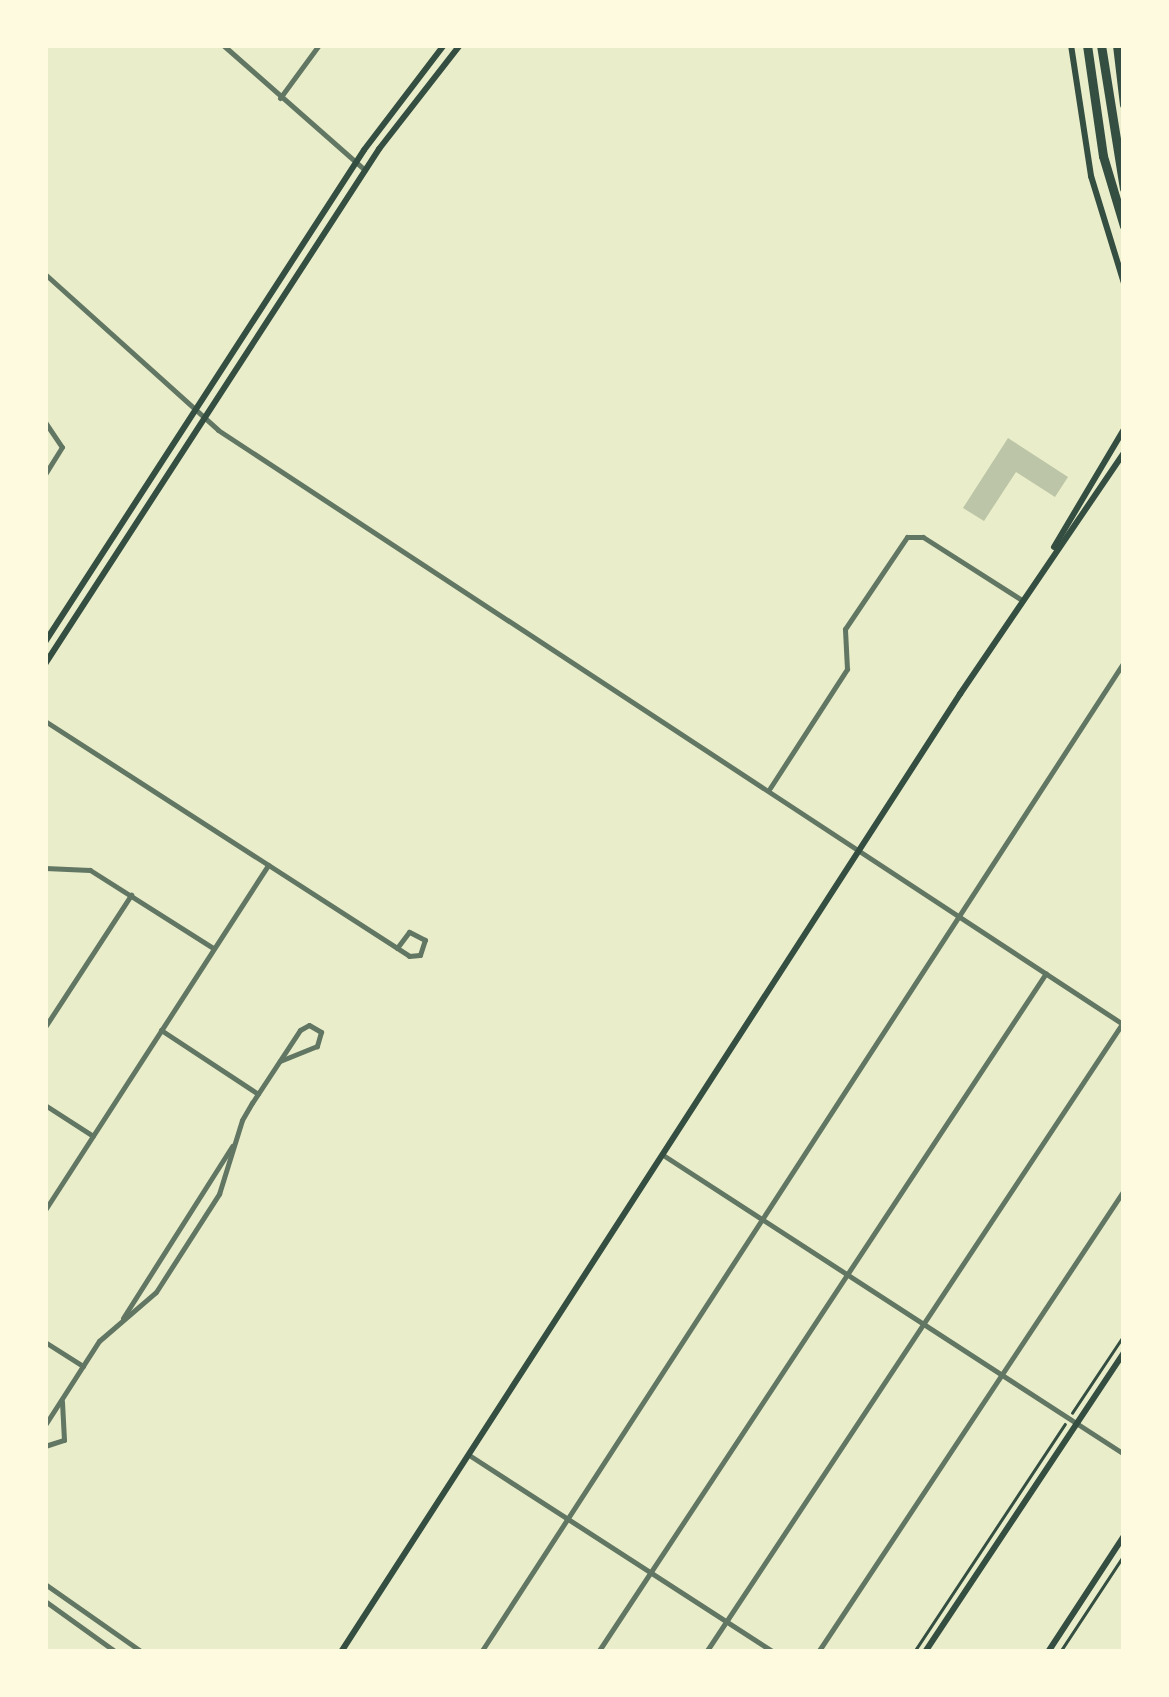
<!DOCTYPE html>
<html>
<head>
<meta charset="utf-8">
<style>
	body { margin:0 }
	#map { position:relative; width:1169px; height:1697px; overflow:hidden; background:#e9edc9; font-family:Georgia,serif }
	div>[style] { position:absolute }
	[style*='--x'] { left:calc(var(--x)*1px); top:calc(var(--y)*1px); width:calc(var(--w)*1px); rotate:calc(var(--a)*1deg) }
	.building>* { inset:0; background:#bcc5a7 }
	.path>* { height:2.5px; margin:-1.25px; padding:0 1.25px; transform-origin:1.25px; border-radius:1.25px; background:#344e41 }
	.minor>* { height:5px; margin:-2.5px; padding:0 2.5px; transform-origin:2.5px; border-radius:2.5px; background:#617663 }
	.secondary>* { height:6px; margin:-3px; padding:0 3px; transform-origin:3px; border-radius:3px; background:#344e41 }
	.motorway>* { height:9px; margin:-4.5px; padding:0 4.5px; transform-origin:4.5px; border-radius:4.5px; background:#344e41 }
	span { translate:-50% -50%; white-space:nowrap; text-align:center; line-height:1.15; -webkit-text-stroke:10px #fefae0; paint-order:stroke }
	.frame { position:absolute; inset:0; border:48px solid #fefae0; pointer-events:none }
</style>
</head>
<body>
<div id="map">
	<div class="building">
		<i style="clip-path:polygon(1008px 438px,1068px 477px,1055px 497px,1016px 472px,984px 521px,963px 508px)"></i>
	</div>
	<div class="path">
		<i style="--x:1072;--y:1413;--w:94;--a:-56.3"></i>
		<i style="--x:914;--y:1652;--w:273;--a:-56.5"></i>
		<i style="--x:1060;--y:1652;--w:116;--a:-56.6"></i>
	</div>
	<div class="minor">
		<i style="--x:223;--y:45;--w:189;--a:41.4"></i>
		<i style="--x:280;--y:98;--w:66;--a:-53.7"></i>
		<i style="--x:45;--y:274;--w:233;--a:42"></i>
		<i style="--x:218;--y:430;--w:1084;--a:33.29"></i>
		<i style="--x:45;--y:422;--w:30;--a:56"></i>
		<i style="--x:62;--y:447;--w:32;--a:122"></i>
		<i style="--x:45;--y:721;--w:433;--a:32.8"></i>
		<i style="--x:409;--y:956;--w:11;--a:-5"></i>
		<i style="--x:420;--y:955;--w:16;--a:-72"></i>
		<i style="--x:425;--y:940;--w:18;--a:-153"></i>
		<i style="--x:409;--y:932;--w:20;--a:127"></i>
		<i style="--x:770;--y:788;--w:142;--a:-57.1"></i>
		<i style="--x:847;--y:669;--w:40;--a:-92.9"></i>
		<i style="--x:845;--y:629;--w:111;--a:-56"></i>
		<i style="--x:907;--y:537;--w:16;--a:0"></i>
		<i style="--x:923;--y:537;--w:117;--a:32.5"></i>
		<i style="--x:45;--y:868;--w:45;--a:2.5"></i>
		<i style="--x:90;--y:870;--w:146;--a:32.4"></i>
		<i style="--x:45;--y:1027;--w:158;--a:-56.9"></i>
		<i style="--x:161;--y:1030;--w:116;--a:33.4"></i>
		<i style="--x:45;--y:1105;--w:57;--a:32.9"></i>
		<i style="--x:663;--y:1155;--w:549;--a:32.97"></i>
		<i style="--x:45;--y:1210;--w:411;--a:-57.1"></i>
		<i style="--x:123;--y:1318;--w:204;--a:-57.6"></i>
		<i style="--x:45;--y:1342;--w:45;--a:32.3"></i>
		<i style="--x:45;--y:1425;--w:100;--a:-57.3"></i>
		<i style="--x:99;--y:1341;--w:75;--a:-40.7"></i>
		<i style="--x:156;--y:1292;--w:117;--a:-57.3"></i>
		<i style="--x:219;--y:1194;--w:77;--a:-72.7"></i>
		<i style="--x:242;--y:1120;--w:20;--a:-60"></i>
		<i style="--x:252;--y:1103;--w:87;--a:-56.7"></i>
		<i style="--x:300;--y:1030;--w:10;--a:-29"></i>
		<i style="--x:309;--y:1025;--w:14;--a:30"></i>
		<i style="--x:321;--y:1032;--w:15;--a:106"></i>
		<i style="--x:317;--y:1046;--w:40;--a:158"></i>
		<i style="--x:45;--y:1446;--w:20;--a:-18"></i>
		<i style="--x:64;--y:1440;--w:39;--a:-93"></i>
		<i style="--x:469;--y:1455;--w:363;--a:32.9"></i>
		<i style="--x:45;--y:1584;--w:118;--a:35"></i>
		<i style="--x:45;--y:1601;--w:87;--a:35.7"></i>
		<i style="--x:481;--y:1652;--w:1180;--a:-57"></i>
		<i style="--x:598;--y:1652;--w:813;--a:-56.58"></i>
		<i style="--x:706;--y:1652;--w:753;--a:-56.48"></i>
		<i style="--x:818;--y:1652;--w:554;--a:-56.48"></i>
	</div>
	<div class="secondary">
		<i style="--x:1071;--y:45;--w:133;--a:81.3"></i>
		<i style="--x:1091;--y:176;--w:112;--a:72.9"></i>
		<i style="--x:1054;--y:547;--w:137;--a:-59.3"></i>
		<i style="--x:45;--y:642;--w:586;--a:-57.04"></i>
		<i style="--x:364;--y:150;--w:132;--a:-52.7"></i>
		<i style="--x:45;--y:664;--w:614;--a:-57.03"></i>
		<i style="--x:379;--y:149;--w:132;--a:-52.1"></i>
		<i style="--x:341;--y:1652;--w:1141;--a:-57.13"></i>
		<i style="--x:960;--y:694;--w:292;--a:-55.8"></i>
		<i style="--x:925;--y:1652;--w:360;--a:-56.4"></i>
		<i style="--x:1048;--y:1652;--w:139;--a:-56.8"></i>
	</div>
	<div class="motorway">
		<i style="--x:1087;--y:45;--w:112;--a:81.8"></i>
		<i style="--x:1103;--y:156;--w:73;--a:73.3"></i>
		<i style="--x:1101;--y:45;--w:145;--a:80.9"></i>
		<i style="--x:1117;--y:45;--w:60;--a:83.3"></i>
	</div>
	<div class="frame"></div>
</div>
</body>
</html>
